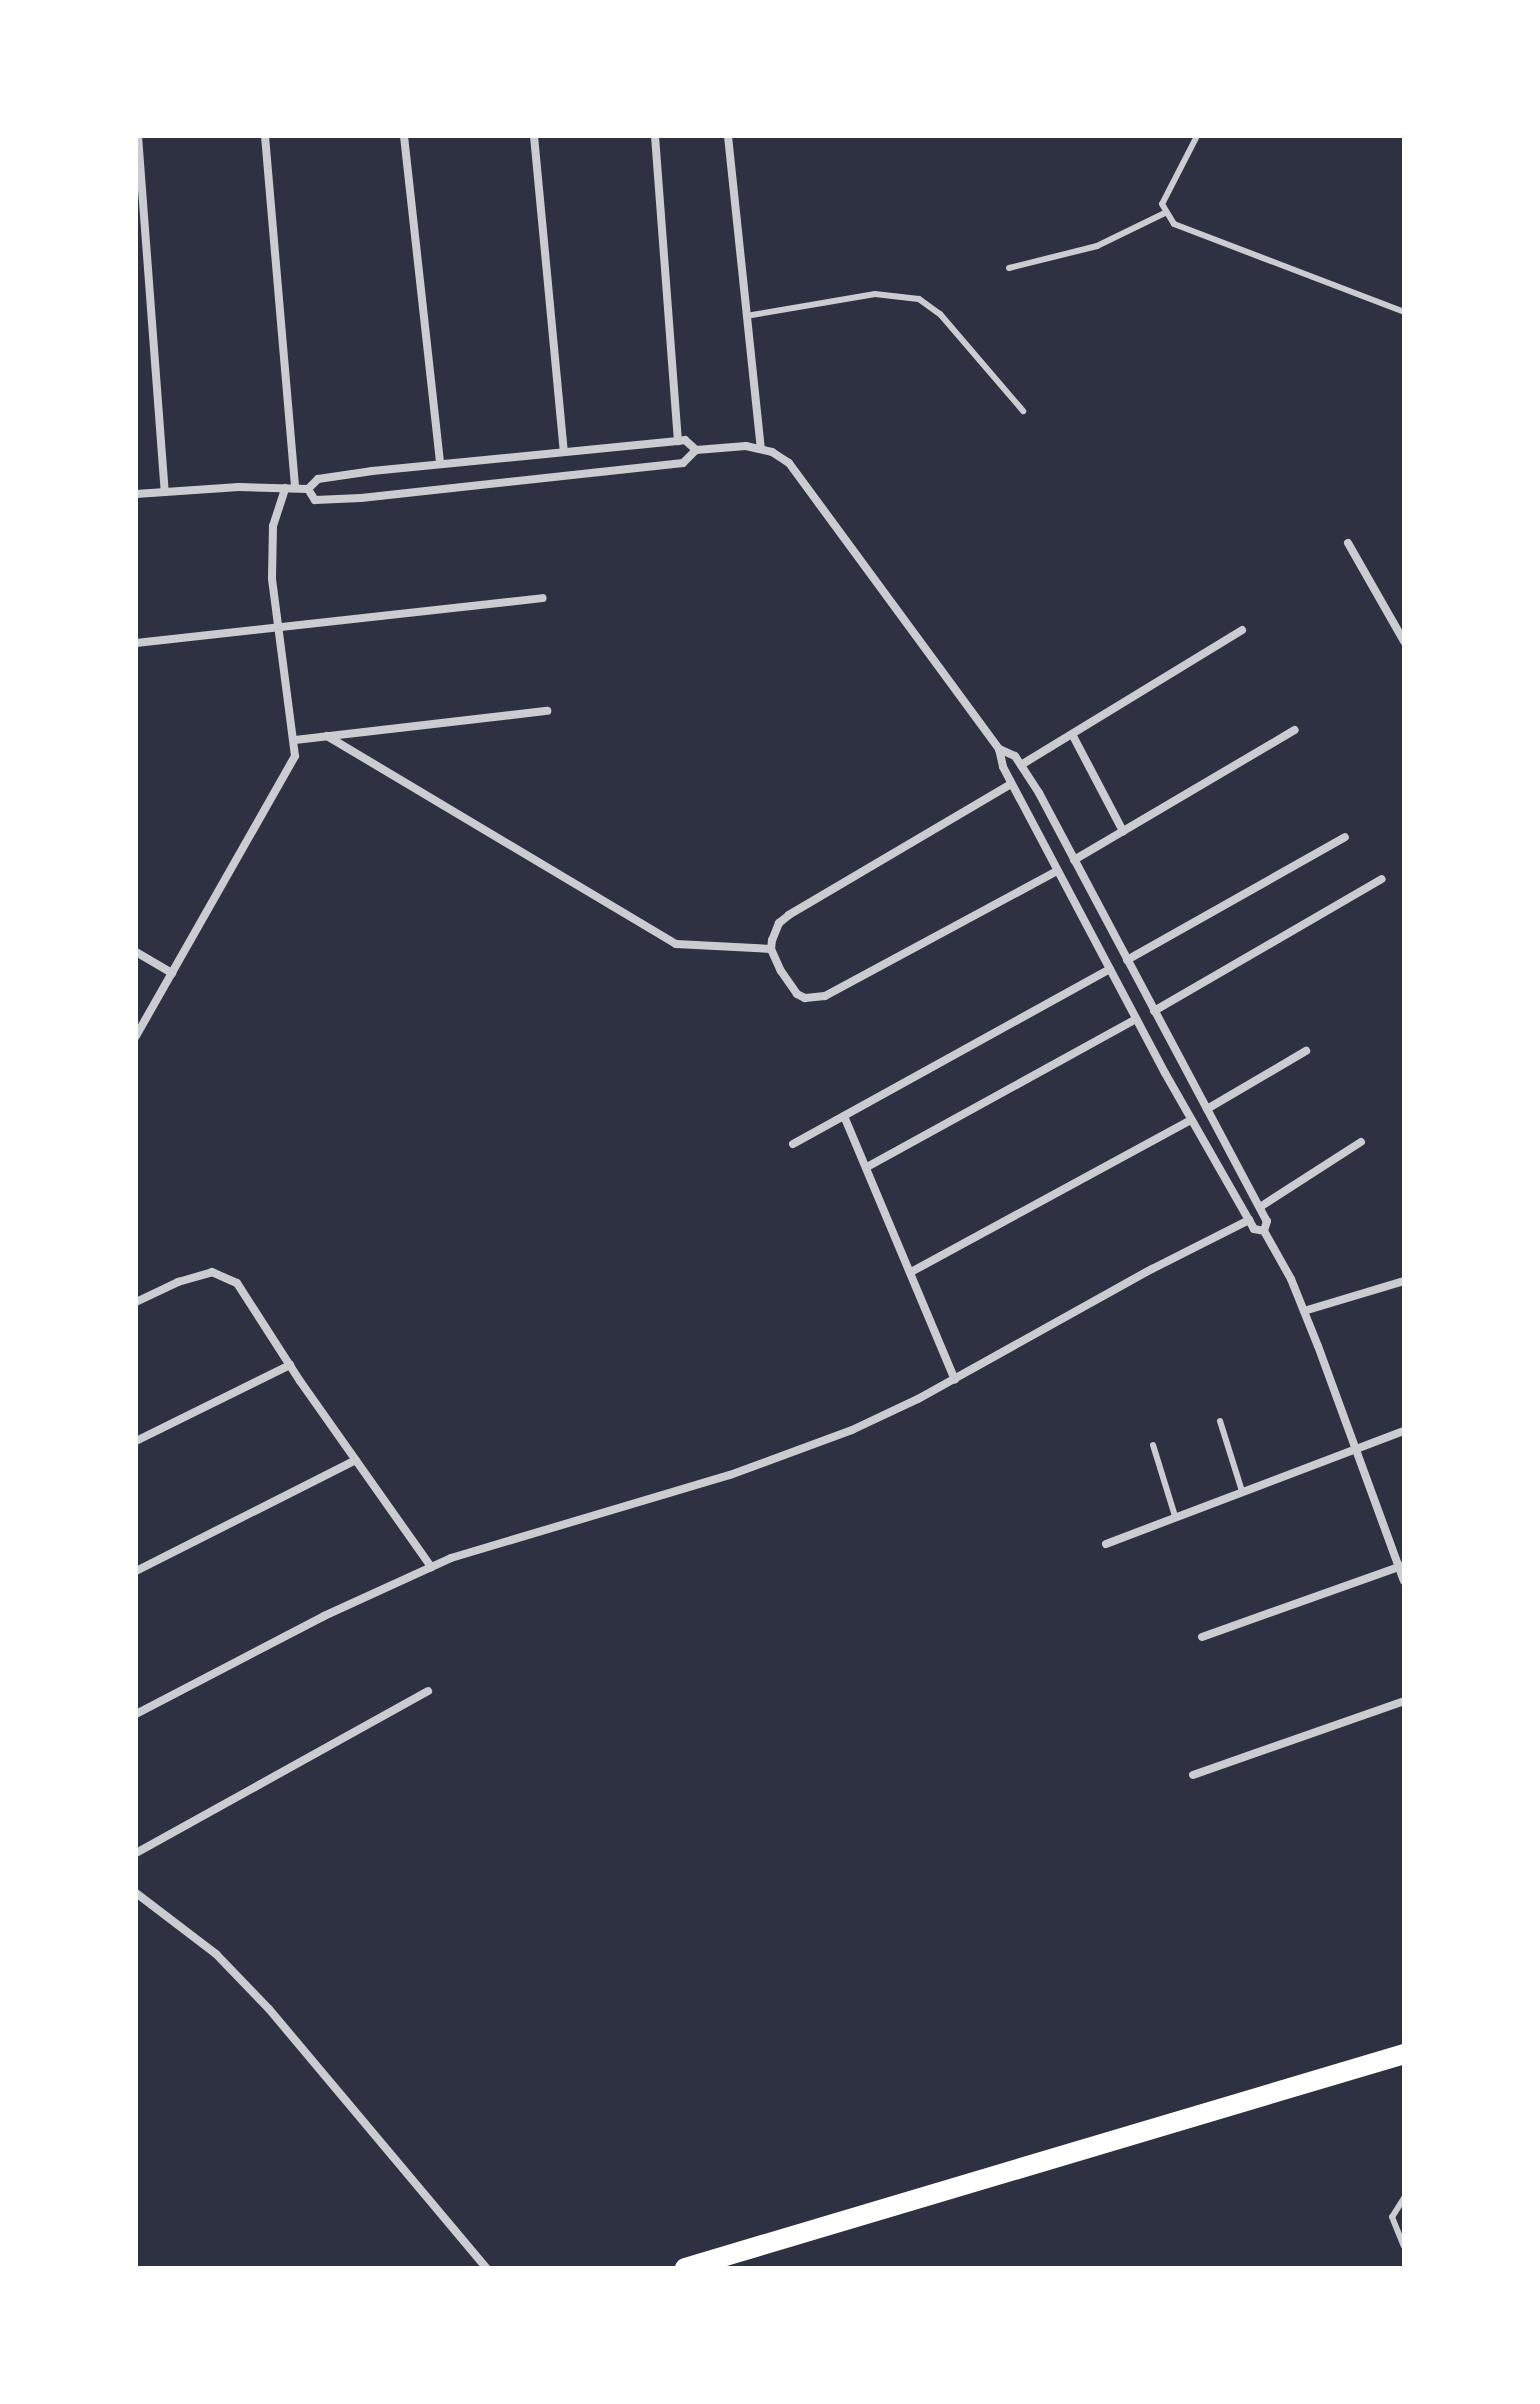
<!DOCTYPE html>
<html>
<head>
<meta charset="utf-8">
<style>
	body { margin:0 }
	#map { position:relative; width:1540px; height:2404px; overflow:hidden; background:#2d3142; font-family:"Roboto Condensed",sans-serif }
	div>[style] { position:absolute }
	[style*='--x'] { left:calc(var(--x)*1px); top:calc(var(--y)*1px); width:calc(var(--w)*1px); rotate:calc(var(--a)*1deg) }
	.service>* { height:6px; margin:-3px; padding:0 3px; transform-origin:3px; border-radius:3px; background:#caccd0 }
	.minor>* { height:8px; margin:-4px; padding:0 4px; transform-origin:4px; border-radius:4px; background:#caccd0 }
	.primary>* { height:20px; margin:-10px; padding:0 10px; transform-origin:10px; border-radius:10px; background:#fff }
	span { translate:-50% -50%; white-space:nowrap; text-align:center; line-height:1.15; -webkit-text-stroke:6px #fff; paint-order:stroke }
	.frame { position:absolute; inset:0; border:138px solid #fff; pointer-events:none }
</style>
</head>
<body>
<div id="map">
	<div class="service">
		<i style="--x:1197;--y:136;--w:76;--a:117.2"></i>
		<i style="--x:1162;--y:204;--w:23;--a:59"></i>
		<i style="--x:1174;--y:224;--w:246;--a:20.9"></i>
		<i style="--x:1009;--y:268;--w:91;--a:-14"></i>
		<i style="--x:1097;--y:246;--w:76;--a:-25.9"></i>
		<i style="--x:746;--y:316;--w:131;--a:-9.7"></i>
		<i style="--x:875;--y:294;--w:44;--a:6.5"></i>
		<i style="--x:919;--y:299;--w:26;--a:36"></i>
		<i style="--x:940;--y:314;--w:128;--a:49.4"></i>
		<i style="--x:1220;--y:1421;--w:73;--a:72.6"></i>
		<i style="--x:1153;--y:1445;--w:74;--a:72.8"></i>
		<i style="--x:1404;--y:2198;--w:22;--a:122"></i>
		<i style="--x:1392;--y:2217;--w:31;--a:68"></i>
	</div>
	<div class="minor">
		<i style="--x:138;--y:136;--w:356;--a:85.7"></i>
		<i style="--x:265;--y:136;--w:353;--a:85.1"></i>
		<i style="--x:404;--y:136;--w:330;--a:83.7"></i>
		<i style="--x:534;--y:136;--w:317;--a:84.6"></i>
		<i style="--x:655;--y:136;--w:306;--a:85.7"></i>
		<i style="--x:728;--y:136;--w:314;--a:84"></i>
		<i style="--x:308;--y:489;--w:13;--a:58"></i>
		<i style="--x:315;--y:500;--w:46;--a:-2.5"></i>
		<i style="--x:361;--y:498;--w:324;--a:-6.2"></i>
		<i style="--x:683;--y:463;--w:18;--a:-45"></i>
		<i style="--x:696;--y:450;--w:50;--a:-4.6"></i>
		<i style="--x:746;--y:446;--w:27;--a:13"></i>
		<i style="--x:772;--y:452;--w:20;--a:33"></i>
		<i style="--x:789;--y:463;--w:355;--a:53.7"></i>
		<i style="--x:999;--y:749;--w:18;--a:77"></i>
		<i style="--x:1003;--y:767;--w:346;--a:62.1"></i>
		<i style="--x:1165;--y:1073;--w:169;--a:60.3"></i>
		<i style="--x:1249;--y:1220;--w:10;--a:61"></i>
		<i style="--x:1254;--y:1229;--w:10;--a:11"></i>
		<i style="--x:136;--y:494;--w:103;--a:-3.9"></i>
		<i style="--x:239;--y:487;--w:69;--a:1.7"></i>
		<i style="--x:308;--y:489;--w:14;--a:-45"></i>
		<i style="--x:318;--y:479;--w:55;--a:-8.4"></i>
		<i style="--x:372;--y:471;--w:307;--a:-5.6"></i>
		<i style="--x:678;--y:441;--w:7;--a:-8"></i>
		<i style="--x:685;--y:440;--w:15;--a:42"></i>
		<i style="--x:1348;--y:543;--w:113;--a:60.3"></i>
		<i style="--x:136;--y:643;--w:409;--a:-6.3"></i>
		<i style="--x:1072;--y:734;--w:110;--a:62.3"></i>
		<i style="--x:327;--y:736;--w:406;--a:30.8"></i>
		<i style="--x:676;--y:944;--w:95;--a:3"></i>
		<i style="--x:295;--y:740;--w:254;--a:-6.6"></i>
		<i style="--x:999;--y:749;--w:17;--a:24"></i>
		<i style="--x:1015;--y:756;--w:44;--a:57"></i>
		<i style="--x:1039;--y:793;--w:485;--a:62"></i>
		<i style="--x:1267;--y:1221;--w:10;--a:107"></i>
		<i style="--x:1264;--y:1231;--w:55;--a:60.6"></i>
		<i style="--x:1291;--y:1279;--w:72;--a:68.1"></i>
		<i style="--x:1318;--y:1346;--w:250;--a:69.9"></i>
		<i style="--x:1021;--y:765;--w:259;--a:-31.4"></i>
		<i style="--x:1011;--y:784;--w:258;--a:149.5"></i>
		<i style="--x:789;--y:915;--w:13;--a:141"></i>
		<i style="--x:779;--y:923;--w:18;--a:112"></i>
		<i style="--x:772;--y:940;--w:9;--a:96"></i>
		<i style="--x:771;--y:949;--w:24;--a:66"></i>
		<i style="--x:781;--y:971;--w:28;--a:55"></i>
		<i style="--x:797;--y:994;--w:9;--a:27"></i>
		<i style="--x:805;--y:998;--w:20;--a:-6"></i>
		<i style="--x:825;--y:996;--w:264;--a:-28.3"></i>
		<i style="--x:1074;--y:860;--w:256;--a:-30.5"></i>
		<i style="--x:136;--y:952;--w:42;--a:30.3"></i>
		<i style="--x:1127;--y:960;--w:250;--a:-29.4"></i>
		<i style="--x:1154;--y:1011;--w:263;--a:-30.1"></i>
		<i style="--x:136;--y:1036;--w:322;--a:-60.4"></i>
		<i style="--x:295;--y:756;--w:179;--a:-97.4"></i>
		<i style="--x:272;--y:578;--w:52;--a:-88.9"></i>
		<i style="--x:273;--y:526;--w:40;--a:-72"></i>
		<i style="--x:1207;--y:1109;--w:115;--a:-30.4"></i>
		<i style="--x:844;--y:1116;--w:286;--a:67.2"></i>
		<i style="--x:793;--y:1144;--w:362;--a:-28.9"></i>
		<i style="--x:867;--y:1167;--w:307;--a:-28.8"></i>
		<i style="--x:1260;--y:1207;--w:120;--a:-32.8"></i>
		<i style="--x:911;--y:1272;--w:319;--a:-28.5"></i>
		<i style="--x:136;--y:1302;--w:47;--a:-25.5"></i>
		<i style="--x:178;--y:1282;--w:35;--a:-16"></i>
		<i style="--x:212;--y:1272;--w:27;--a:24"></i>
		<i style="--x:237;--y:1283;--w:117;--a:57.3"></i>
		<i style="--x:300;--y:1381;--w:228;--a:54.8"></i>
		<i style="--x:1304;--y:1311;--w:104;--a:-16.7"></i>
		<i style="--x:136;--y:1441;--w:172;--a:-26.3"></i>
		<i style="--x:1106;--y:1544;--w:319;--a:-20.8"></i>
		<i style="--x:136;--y:1571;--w:246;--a:-26.8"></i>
		<i style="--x:1202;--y:1637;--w:214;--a:-19.6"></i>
		<i style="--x:136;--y:1714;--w:212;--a:-27.5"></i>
		<i style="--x:324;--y:1616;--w:140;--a:-24.5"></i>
		<i style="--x:451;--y:1558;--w:291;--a:-16.6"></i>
		<i style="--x:730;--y:1475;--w:130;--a:-20.2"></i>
		<i style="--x:852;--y:1430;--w:73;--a:-25.2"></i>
		<i style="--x:918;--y:1399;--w:268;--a:-29.1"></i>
		<i style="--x:1152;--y:1269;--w:109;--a:-26.8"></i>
		<i style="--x:1193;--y:1775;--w:224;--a:-19.3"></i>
		<i style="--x:136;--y:1853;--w:334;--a:-29"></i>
		<i style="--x:136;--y:1893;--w:101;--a:37.3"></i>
		<i style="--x:216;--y:1954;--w:76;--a:46.1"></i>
		<i style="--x:269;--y:2009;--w:338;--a:50"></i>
	</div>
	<div class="primary">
		<i style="--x:685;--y:2268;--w:750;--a:-16.57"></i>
	</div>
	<div class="frame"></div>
</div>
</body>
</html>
